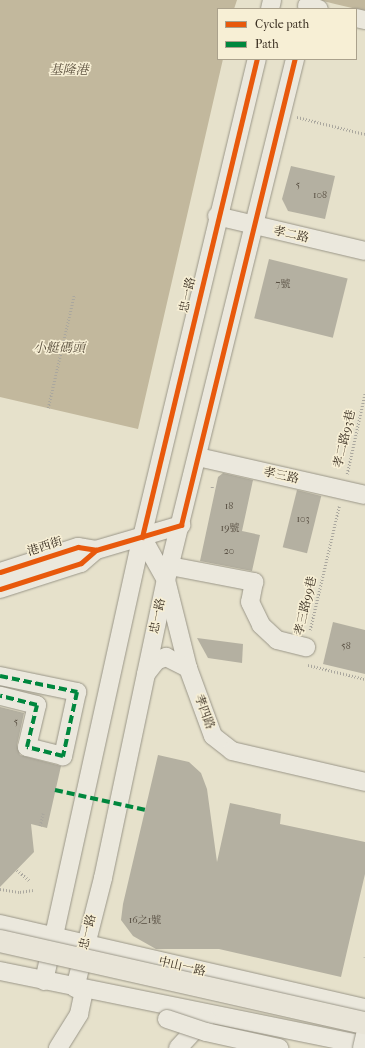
<!DOCTYPE html>
<html>
<head>
<meta charset="utf-8">
<style>
	body { margin:0 }
	#map { position:relative; width:365px; height:1048px; overflow:hidden; background:#e6e1cb; font-family:"IM FELL French Canon","Noto Serif TC",serif }
	div>[style] { position:absolute }
	[style*='--x'] { left:calc(var(--x)*1px); top:calc(var(--y)*1px); width:calc(var(--w)*1px); rotate:calc(var(--a)*1deg) }
	.water>* { inset:0; background:#c2b89d }
	.building>* { inset:0; background:#b4b0a1; transform-origin:0 0 }
	.path>* { height:2.5px; margin-top:-1.25px; transform-origin:0; background:repeating-linear-gradient(90deg,#aaa79e 0 1px,transparent 0 3px) }
	.roads { filter:drop-shadow(0 0 1px #9a9688) drop-shadow(0 0 1px #9a9688) }
	.minor>* { height:18px; margin:-9px; padding:0 9px; transform-origin:9px; border-radius:9px; background:#ebe8dd }
	.rail>* { height:3px; margin-top:-1.5px; transform-origin:0; background:repeating-linear-gradient(90deg,#aaa79e 0 7px,transparent 0 14px) }
	.bridges { filter:drop-shadow(0 0 1px #9a9688) drop-shadow(0 0 1px #9a9688) }
	.minor-bridge>* { height:18px; margin:-9px; padding:0 9px; transform-origin:9px; border-radius:9px; background:#ebe8dd }
	.highway-bridge>* { height:22px; margin:-11px; padding:0 11px; transform-origin:11px; border-radius:11px; background:#e8e4d7 }
	.quiet>* { height:4px; margin-top:-2px; transform-origin:0; background:repeating-linear-gradient(90deg,#00873e 0 8px,transparent 0 12px) }
	.cycleway>* { height:5px; margin:-2.5px; padding:0 2.5px; transform-origin:2.5px; border-radius:2.5px; background:#e8590c }
	span { translate:-50% -50%; white-space:nowrap; text-align:center; line-height:1.15; -webkit-text-stroke:3px #f7efd5; paint-order:stroke }
	.number-label { font-size:10px; color:#564d40 }
	.number-label span { -webkit-text-stroke-width:0 }
	.street-label { font-size:12px; color:#372c1f }
	.water-label { font-size:13px; color:#5c513f; font-style:italic }
	.legend { position:absolute; left:217px; top:8px; width:140px; height:52px; box-sizing:border-box; background:#f7efd5; border:1px solid #aaa18c; margin:0; padding:5px 7px; list-style:none; font-size:12px; color:#372c1f }
	.legend li { display:flex; align-items:center; gap:8px; height:20px }
	.legend b { width:20px; border:1px solid #aaa18c }
</style>
</head>
<body>
<div id="map">
	<div class="water">
		<i style="clip-path:polygon(0 0,237px 0,234px 9px,218px 9px,218px 59px,223px 59px,138px 429px,0 397px)"></i>
		<i style="clip-path:polygon(319px 0,365px 0,365px 11px,335px 4px)"></i>
	</div>
	<div class="building">
		<i style="clip-path:polygon(291px 166px,335px 176px,325px 219px,288px 211px,282px 199px)"></i>
		<i style="left:269px;top:259px;width:81px;height:61px;rotate:14deg"></i>
		<i style="clip-path:polygon(223px 473px,253px 480px,242px 531px,260px 535px,252px 571px,200px 561px,218px 477px)"></i>
		<i style="left:297px;top:490px;width:25px;height:59px;rotate:14deg"></i>
		<i style="clip-path:polygon(333px 622px,365px 630px,365px 674px,323px 664px)"></i>
		<i style="clip-path:polygon(197px 638px,243px 644px,242px 663px,208px 658px)"></i>
		<i style="clip-path:polygon(0 707px,24px 713px,17px 745px,20px 755px,61px 766px,47px 828px,31px 824px,34px 852px,0 887px)"></i>
		<i style="clip-path:polygon(158px 755px,189px 762px,201px 773px,207px 789px,217px 862px,230px 803px,281px 814px,280px 824px,365px 842px,365px 874px,341px 977px,219px 949px,156px 949px,133px 936px,121px 920px,123px 904px)"></i>
	</div>
	<div class="path">
		<i style="--x:297;--y:117;--w:70;--a:14"></i>
		<i style="--x:48;--y:408;--w:116;--a:-77"></i>
		<i style="--x:347;--y:474;--w:83;--a:-77.5"></i>
		<i style="--x:212;--y:488;--w:3;--a:-90"></i>
		<i style="--x:310;--y:630;--w:127;--a:-76.8"></i>
		<i style="--x:308;--y:665;--w:59;--a:13.8"></i>
		<i style="--x:40;--y:826;--w:13;--a:-77"></i>
		<i style="--x:17;--y:870;--w:16;--a:40"></i>
		<i style="--x:0;--y:889;--w:20;--a:9"></i>
		<i style="--x:20;--y:892;--w:13;--a:-9"></i>
	</div>
	<div class="roads">
		<div class="minor">
			<i style="--x:307;--y:6;--w:12;--a:14"></i>
			<i style="--x:270;--y:9;--w:9;--a:-77"></i>
			<i style="--x:356;--y:18;--w:9;--a:13"></i>
			<i style="--x:217;--y:216;--w:152;--a:13.3"></i>
			<i style="--x:198;--y:457;--w:171;--a:12.8"></i>
			<i style="--x:142;--y:537;--w:49;--a:60.8"></i>
			<i style="--x:166;--y:580;--w:91;--a:76"></i>
			<i style="--x:188;--y:668;--w:72;--a:69.8"></i>
			<i style="--x:213;--y:736;--w:24;--a:38"></i>
			<i style="--x:232;--y:751;--w:137;--a:13.1"></i>
			<i style="--x:170;--y:566;--w:86;--a:10.8"></i>
			<i style="--x:254;--y:582;--w:20;--a:101"></i>
			<i style="--x:250;--y:602;--w:25;--a:64"></i>
			<i style="--x:261;--y:625;--w:22;--a:43"></i>
			<i style="--x:277;--y:640;--w:30;--a:14"></i>
			<i style="--x:0;--y:572;--w:82;--a:-17.8"></i>
			<i style="--x:78;--y:547;--w:18;--a:9"></i>
			<i style="--x:0;--y:589;--w:85;--a:-17.8"></i>
			<i style="--x:81;--y:563;--w:20;--a:-41"></i>
			<i style="--x:96;--y:550;--w:89;--a:-16.4"></i>
			<i style="--x:146;--y:674;--w:16;--a:-52"></i>
			<i style="--x:156;--y:661;--w:11;--a:-22"></i>
			<i style="--x:166;--y:657;--w:25;--a:27"></i>
			<i style="--x:0;--y:676;--w:79;--a:11.7"></i>
			<i style="--x:77;--y:692;--w:66;--a:102.3"></i>
			<i style="--x:63;--y:756;--w:37;--a:-166"></i>
			<i style="--x:27;--y:747;--w:43;--a:-76.6"></i>
			<i style="--x:37;--y:705;--w:38;--a:-166"></i>
			<i style="--x:0;--y:924;--w:375;--a:13"></i>
			<i style="--x:0;--y:971;--w:372;--a:11.5"></i>
			<i style="--x:44;--y:981;--w:455;--a:-77.6"></i>
			<i style="--x:142;--y:537;--w:492;--a:-76.5"></i>
			<i style="--x:75;--y:988;--w:114;--a:-75.7"></i>
			<i style="--x:103;--y:878;--w:305;--a:-78.1"></i>
			<i style="--x:166;--y:580;--w:537;--a:-76.09"></i>
			<i style="--x:58;--y:1048;--w:40;--a:-58"></i>
			<i style="--x:79;--y:1014;--w:25;--a:-78"></i>
			<i style="--x:178;--y:1048;--w:41;--a:-47"></i>
		</div>
	</div>
	<div class="rail">
		<i style="--x:365;--y:956;--w:1;--a:90"></i>
	</div>
	<div class="bridges">
		<div class="minor-bridge">
			<i style="--x:167;--y:1019;--w:41;--a:18.4"></i>
			<i style="--x:206;--y:1032;--w:75;--a:12.4"></i>
			<i style="--x:362;--y:1048;--w:13;--a:-77"></i>
		</div>
		<div class="highway-bridge">
			<i style="--x:0;--y:941;--w:374;--a:12.7"></i>
		</div>
	</div>
	<div class="quiet">
		<i style="--x:0;--y:676;--w:79;--a:11.7"></i>
		<i style="--x:77;--y:692;--w:66;--a:102.3"></i>
		<i style="--x:63;--y:756;--w:37;--a:-166"></i>
		<i style="--x:27;--y:747;--w:43;--a:-76.6"></i>
		<i style="--x:37;--y:705;--w:38;--a:-166"></i>
		<i style="--x:55;--y:790;--w:93;--a:12.4"></i>
	</div>
	<div class="cycleway">
		<i style="--x:142;--y:537;--w:492;--a:-76.5"></i>
		<i style="--x:0;--y:572;--w:82;--a:-17.8"></i>
		<i style="--x:78;--y:547;--w:18;--a:9"></i>
		<i style="--x:0;--y:589;--w:85;--a:-17.8"></i>
		<i style="--x:81;--y:563;--w:20;--a:-41"></i>
		<i style="--x:96;--y:550;--w:89;--a:-16.4"></i>
		<i style="--x:181;--y:525;--w:480;--a:-76.3"></i>
	</div>
	<div class="number-label">
		<span style="left:298px;top:186px">5</span>
		<span style="left:320px;top:196px">108</span>
		<span style="left:283px;top:285px">7號</span>
		<span style="left:229px;top:507px">18</span>
		<span style="left:303px;top:520px">103</span>
		<span style="left:230px;top:529px">19號</span>
		<span style="left:229px;top:552px">20</span>
		<span style="left:346px;top:647px">58</span>
		<span style="left:16px;top:723px">5</span>
		<span style="left:145px;top:921px">16之1號</span>
	</div>
	<div class="street-label">
		<span style="left:291px;top:235px;rotate:13deg">孝二路</span>
		<span style="left:188px;top:295px;rotate:-77deg">忠一路</span>
		<span style="left:345px;top:439px;rotate:-77deg">孝二路93巷</span>
		<span style="left:281px;top:476px;rotate:13deg">孝三路</span>
		<span style="left:45px;top:547px;rotate:-18deg">港西街</span>
		<span style="left:306px;top:606px;rotate:-77deg">孝三路99巷</span>
		<span style="left:158px;top:616px;rotate:-78deg">忠一路</span>
		<span style="left:204px;top:712px;rotate:70deg">孝四路</span>
		<span style="left:88px;top:932px;rotate:-76deg">忠一路</span>
		<span style="left:182px;top:967px;rotate:13deg">中山一路</span>
	</div>
	<div class="water-label">
		<span style="left:69px;top:70px">基隆港</span>
		<span style="left:59px;top:348px">小艇碼頭</span>
	</div>
	<ul class="legend">
	<li><b style="height:5px;background:#e8590c"></b>Cycle path</li>
	<li><b style="height:5px;background:#00873e"></b>Path</li>
	</ul>
</div>
</body>
</html>
